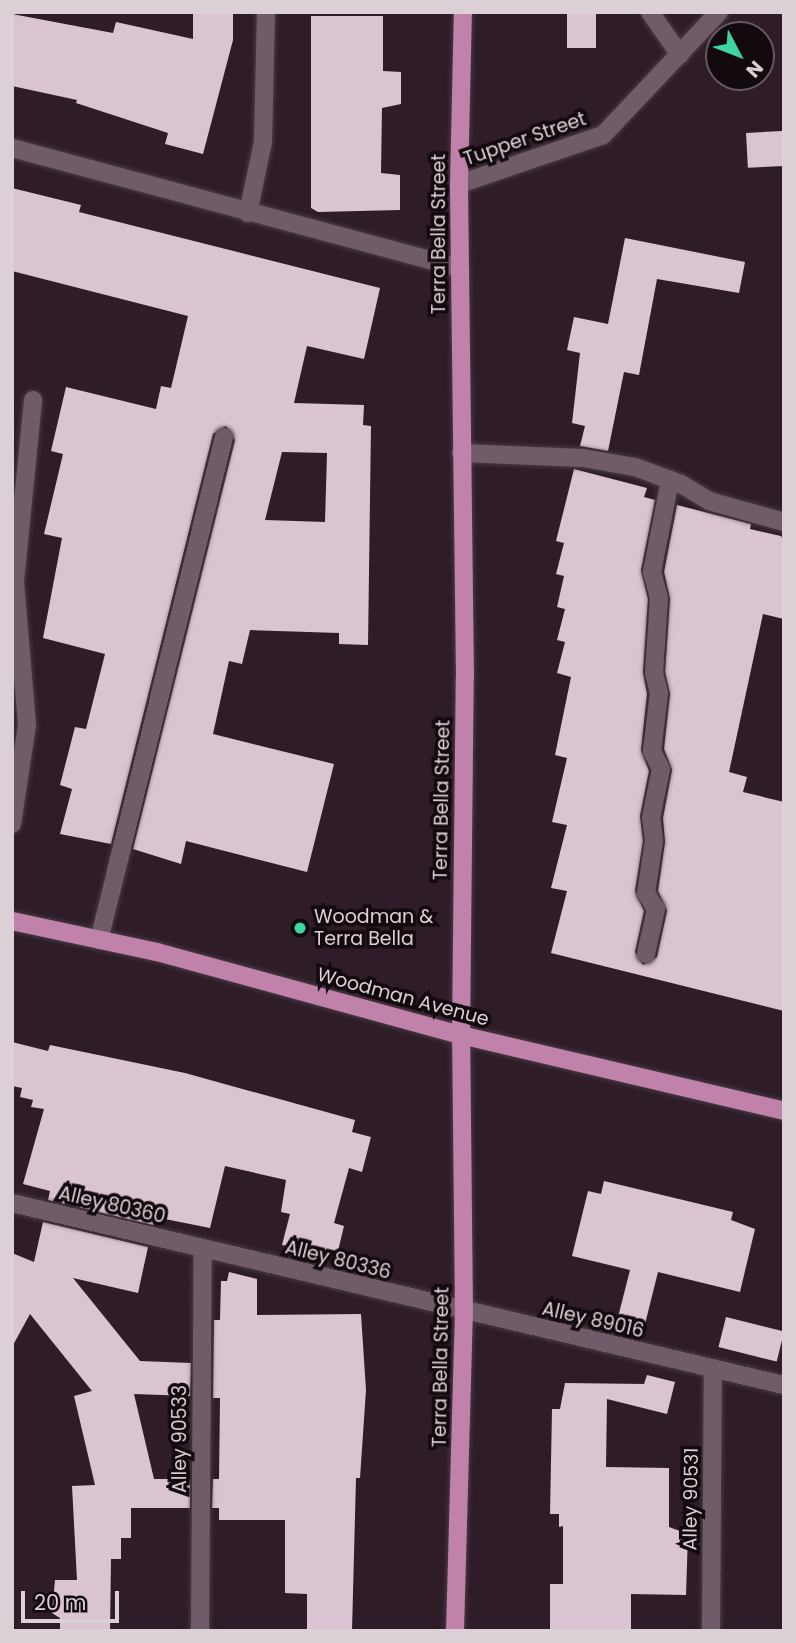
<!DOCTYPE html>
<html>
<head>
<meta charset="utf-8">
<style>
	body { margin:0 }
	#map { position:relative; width:796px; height:1643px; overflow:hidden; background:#2e1d28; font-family:Poppins,sans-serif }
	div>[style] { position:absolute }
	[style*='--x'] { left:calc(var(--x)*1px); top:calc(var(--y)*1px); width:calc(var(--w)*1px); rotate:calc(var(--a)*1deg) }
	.building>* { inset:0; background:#dbc4d2; transform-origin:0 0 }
	.roads { filter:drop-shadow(0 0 2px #493b44) drop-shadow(0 0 2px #493b44) }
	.minor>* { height:18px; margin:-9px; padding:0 9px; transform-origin:9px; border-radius:9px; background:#705c69 }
	.major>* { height:18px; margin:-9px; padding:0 9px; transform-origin:9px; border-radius:9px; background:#c081aa }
	.dots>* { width:19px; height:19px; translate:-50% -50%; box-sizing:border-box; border:4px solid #120a0f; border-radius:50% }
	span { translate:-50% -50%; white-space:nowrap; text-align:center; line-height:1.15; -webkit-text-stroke:7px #120a0f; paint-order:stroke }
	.street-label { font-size:19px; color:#dcd0d7 }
	.poi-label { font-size:19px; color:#dcd0d7 }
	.left { translate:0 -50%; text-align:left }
	.frame { position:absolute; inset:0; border:14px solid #dcd0d7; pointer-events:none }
	.north { position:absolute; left:705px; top:21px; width:70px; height:70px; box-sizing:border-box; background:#120a0f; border:2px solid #63595f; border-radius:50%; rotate:132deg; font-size:19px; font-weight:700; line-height:28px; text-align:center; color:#dcd0d7 }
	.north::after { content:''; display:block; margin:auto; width:24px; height:32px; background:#3ed4a3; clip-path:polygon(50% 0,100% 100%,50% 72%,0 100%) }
	.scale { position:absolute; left:21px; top:1591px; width:98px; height:32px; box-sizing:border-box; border:4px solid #dcd0d7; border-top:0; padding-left:9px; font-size:21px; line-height:24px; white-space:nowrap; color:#dcd0d7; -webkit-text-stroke:5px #120a0f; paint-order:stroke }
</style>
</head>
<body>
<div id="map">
	<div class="building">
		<i style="clip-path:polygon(193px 12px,233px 12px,233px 40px,203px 154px,165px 144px,168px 133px,76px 103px,77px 100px,12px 86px,12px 14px,113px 33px,116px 22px,193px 39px)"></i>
		<i style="left:567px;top:12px;width:29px;height:36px"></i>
		<i style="clip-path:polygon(311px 16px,383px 16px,383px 71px,401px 72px,401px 104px,382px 108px,381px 173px,400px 175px,400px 210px,318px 212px,311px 208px)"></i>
		<i style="left:782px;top:131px;width:35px;height:36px;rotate:87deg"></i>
		<i style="clip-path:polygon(evenodd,12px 188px,81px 205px,79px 212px,380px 288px,364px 359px,307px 346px,294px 403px,364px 405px,363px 425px,371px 426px,368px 645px,339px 644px,339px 633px,250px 630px,242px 664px,229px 661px,213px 734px,334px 764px,307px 872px,186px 841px,181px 864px,133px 849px,235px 440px,226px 426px,213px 434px,111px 844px,60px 834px,72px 789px,60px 785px,75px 727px,86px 729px,105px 654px,43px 638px,62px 538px,44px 534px,63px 454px,51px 451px,66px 387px,156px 409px,161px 386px,171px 388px,188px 316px,12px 271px,12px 188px,282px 452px,327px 453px,325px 522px,265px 520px,282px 452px)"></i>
		<i style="clip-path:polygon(625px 238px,745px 262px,739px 293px,657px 279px,639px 375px,624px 372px,608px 451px,580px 446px,585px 426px,572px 423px,580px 353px,567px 350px,574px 317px,608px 324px)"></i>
		<i style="clip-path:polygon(574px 469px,647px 488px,644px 497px,655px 500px,641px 570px,648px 599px,643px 672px,647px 694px,641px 750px,649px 771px,640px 816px,643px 841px,635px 891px,644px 911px,635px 952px,643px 965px,657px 957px,667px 911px,658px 891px,665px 842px,663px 818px,672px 770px,664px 749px,670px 694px,665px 672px,670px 599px,664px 572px,677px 505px,751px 524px,750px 529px,781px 536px,784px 542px,784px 619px,763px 614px,729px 772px,747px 777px,743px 792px,784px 802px,784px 1011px,551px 953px,567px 891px,551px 888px,567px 825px,552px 822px,567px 758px,555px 755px,571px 677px,557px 673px,565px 642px,557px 640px,565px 609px,557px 607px,564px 576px,556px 574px,564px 543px,556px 541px)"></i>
		<i style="clip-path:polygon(12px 1042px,48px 1051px,50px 1045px,185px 1073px,355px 1120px,352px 1132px,371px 1137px,362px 1172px,349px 1168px,334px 1223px,344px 1226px,337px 1255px,282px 1245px,290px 1214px,281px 1212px,286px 1180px,225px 1166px,210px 1228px,155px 1217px,153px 1225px,48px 1200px,50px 1191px,23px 1184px,44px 1109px,31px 1107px,33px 1100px,20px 1097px,22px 1088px,12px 1086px)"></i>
		<i style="clip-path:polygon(604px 1181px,733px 1212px,731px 1220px,755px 1229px,740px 1292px,658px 1272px,643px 1332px,616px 1325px,630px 1270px,572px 1256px,588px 1191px,601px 1194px)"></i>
		<i style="clip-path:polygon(43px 1222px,148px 1247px,138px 1293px,73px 1278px,140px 1361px,191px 1363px,190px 1396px,134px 1394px,154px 1479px,190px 1479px,190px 1508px,131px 1508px,131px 1538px,121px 1538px,121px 1559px,111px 1559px,110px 1631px,60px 1631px,60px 1618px,52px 1613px,55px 1580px,77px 1580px,72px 1486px,95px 1485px,74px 1396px,92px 1391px,30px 1314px,12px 1347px,12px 1253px,34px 1262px)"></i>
		<i style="clip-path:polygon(229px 1272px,257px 1279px,257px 1315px,361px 1314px,366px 1390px,360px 1478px,356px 1478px,352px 1631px,307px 1631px,307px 1594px,285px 1593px,285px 1520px,219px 1520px,219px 1508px,212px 1508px,213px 1479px,219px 1479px,220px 1398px,213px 1398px,214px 1320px,220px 1320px,221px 1281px,227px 1281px)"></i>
		<i style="left:726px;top:1317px;width:60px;height:31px;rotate:14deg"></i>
		<i style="clip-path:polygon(647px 1375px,675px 1382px,667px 1414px,607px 1399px,606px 1467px,669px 1468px,669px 1527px,688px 1534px,686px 1595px,631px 1594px,631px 1631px,550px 1631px,550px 1584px,563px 1584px,563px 1526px,559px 1527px,559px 1514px,550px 1514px,552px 1409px,560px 1409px,565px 1383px,644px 1384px)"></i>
	</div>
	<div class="roads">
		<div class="minor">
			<i style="--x:650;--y:12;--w:52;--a:55.1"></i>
			<i style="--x:12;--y:148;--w:464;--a:15"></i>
			<i style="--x:459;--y:184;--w:152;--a:-18.8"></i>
			<i style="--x:603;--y:135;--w:169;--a:-46.7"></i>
			<i style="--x:248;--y:213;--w:73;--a:-78.1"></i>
			<i style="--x:263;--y:142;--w:130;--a:-88.7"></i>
			<i style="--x:461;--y:453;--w:122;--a:2.3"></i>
			<i style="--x:583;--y:458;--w:53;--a:9.8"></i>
			<i style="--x:635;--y:467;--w:49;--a:20.3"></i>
			<i style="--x:681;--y:484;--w:33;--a:31"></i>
			<i style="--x:709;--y:501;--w:78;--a:15.6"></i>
			<i style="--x:12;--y:824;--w:100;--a:-81.4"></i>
			<i style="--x:27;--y:725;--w:144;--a:-94.8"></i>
			<i style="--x:15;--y:581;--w:182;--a:-84.3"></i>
			<i style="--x:99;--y:940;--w:518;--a:-76.04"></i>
			<i style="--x:646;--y:954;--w:46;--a:-77.5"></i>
			<i style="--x:656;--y:909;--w:19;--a:-122"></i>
			<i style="--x:646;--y:893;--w:53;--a:-81.3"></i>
			<i style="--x:654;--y:841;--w:23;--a:-97"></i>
			<i style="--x:651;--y:818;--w:50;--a:-78.5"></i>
			<i style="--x:661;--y:769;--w:20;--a:-117"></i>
			<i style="--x:652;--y:751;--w:58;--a:-83.1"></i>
			<i style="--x:659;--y:693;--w:21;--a:-104"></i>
			<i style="--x:654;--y:673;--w:75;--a:-86.2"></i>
			<i style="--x:659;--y:598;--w:27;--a:-105"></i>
			<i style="--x:652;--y:572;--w:94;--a:-78.9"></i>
			<i style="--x:12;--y:1203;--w:793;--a:13.27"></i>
			<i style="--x:200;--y:1631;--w:383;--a:-89.6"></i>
			<i style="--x:711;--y:1631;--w:263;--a:-89.6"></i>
		</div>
		<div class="major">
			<i style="--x:12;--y:921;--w:148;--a:12.1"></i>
			<i style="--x:157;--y:952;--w:315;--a:15.3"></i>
			<i style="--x:461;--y:1035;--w:332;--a:13.2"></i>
			<i style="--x:455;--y:1631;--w:319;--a:-88.4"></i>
			<i style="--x:464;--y:1312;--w:277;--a:-90.6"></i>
			<i style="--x:461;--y:1035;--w:357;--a:-89.4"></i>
			<i style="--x:465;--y:678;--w:494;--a:-90.7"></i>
			<i style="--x:459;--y:184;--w:172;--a:-88.7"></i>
		</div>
	</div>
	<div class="dots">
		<i style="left:300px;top:928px;background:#3ed4a3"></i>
	</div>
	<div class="street-label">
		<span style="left:525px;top:139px;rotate:-19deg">Tupper Street</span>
		<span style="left:439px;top:234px;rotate:-90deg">Terra Bella Street</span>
		<span style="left:442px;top:800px;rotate:-89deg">Terra Bella Street</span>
		<span style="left:403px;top:997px;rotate:15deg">Woodman Avenue</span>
		<span style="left:112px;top:1205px;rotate:13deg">Alley 80360</span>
		<span style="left:338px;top:1260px;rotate:14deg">Alley 80336</span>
		<span style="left:593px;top:1320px;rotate:13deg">Alley 89016</span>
		<span style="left:441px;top:1367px;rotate:-89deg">Terra Bella Street</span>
		<span style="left:180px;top:1439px;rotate:-90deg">Alley 90533</span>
		<span style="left:691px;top:1499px;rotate:-89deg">Alley 90531</span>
	</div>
	<div class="poi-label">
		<span class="left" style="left:314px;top:928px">Woodman &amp;<br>Terra Bella</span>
	</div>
	<div class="frame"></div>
	<div class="north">N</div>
	<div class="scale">20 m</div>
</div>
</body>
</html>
